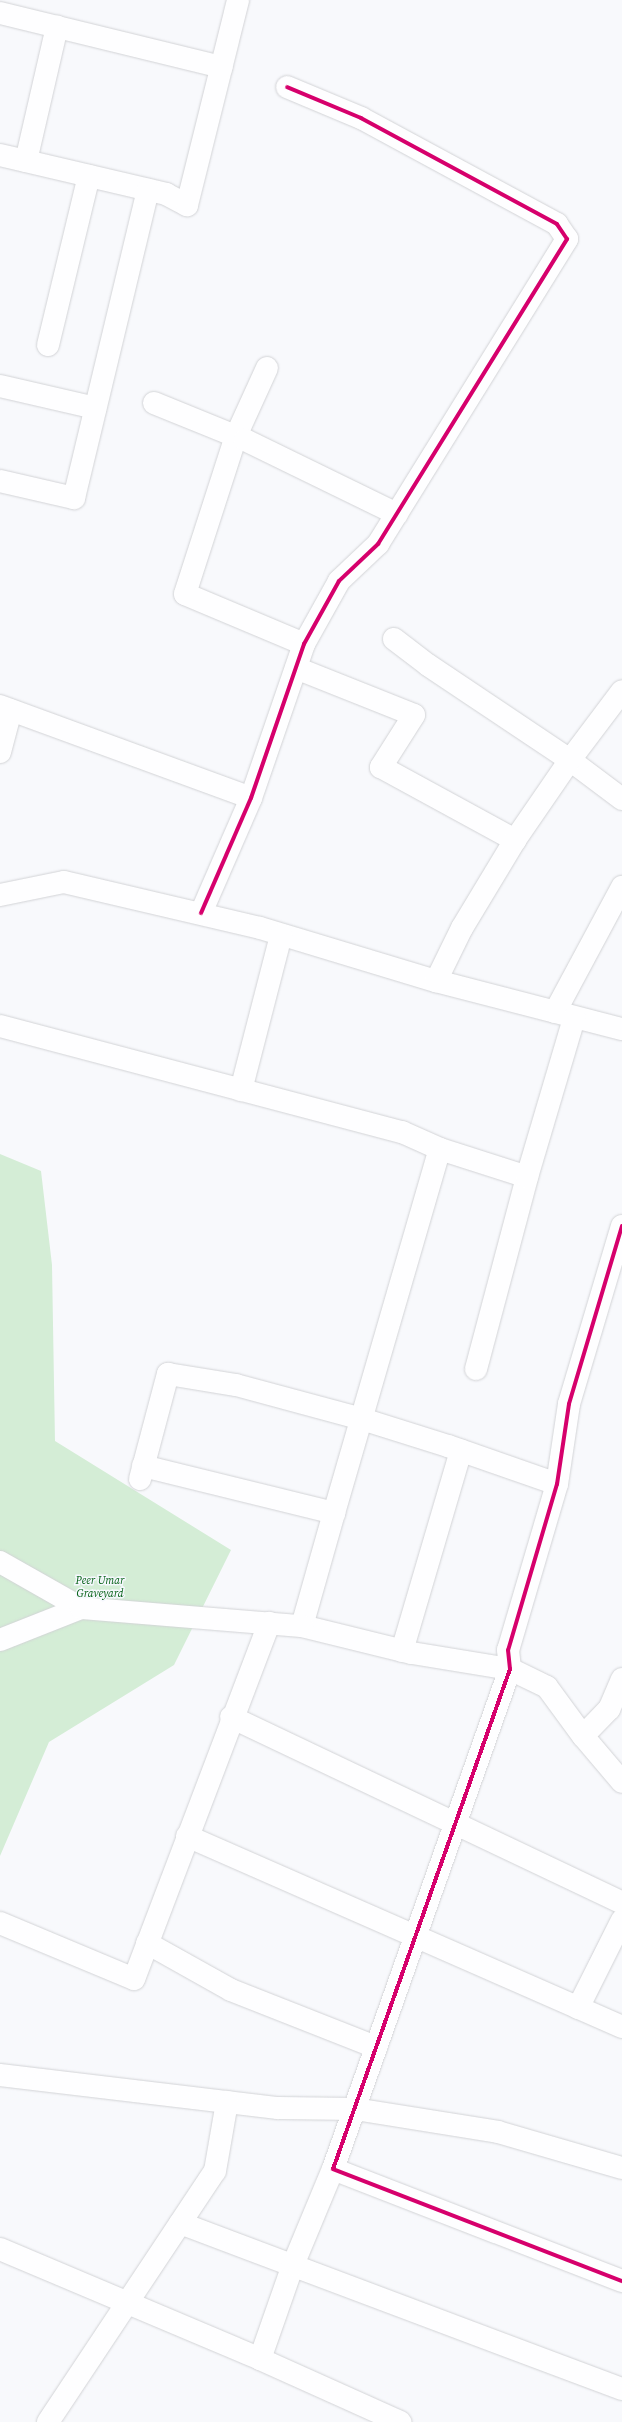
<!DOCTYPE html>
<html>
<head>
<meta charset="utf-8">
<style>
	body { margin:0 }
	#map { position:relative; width:622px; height:2422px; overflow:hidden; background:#f8f9fc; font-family:"Source Serif 4",serif }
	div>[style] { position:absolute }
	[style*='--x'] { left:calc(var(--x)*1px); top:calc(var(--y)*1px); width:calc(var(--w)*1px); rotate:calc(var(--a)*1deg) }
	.green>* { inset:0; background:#d4edd6 }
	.roads { filter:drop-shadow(0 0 1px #d2d3d6) drop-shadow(0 0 1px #d2d3d6) }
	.street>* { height:22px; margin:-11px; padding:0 11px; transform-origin:11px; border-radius:11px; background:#fefeff }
	.cycleway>* { height:4px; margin:-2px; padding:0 2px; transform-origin:2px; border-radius:2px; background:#d6006c }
	span { translate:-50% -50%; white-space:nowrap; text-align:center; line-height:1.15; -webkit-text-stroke:3px #f6f8fe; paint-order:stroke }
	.park-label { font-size:11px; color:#015f12; font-style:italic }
</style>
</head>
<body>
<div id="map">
	<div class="green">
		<i style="clip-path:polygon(0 1154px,41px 1171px,52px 1265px,55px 1441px,231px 1550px,174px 1665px,49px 1742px,0 1856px)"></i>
	</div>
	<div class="roads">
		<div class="street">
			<i style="--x:0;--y:13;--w:228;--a:13.7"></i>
			<i style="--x:0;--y:155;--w:171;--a:13.2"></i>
			<i style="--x:166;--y:194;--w:24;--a:28"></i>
			<i style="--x:187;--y:205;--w:211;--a:-76"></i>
			<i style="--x:26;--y:161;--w:138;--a:-77"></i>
			<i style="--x:48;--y:345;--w:174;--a:-76.4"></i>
			<i style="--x:267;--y:368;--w:75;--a:114.5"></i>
			<i style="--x:236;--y:436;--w:166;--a:107.9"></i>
			<i style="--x:185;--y:594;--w:129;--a:22.8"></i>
			<i style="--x:0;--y:386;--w:98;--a:13"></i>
			<i style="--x:154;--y:403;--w:98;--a:22.1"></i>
			<i style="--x:245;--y:440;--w:169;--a:26"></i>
			<i style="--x:0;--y:481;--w:76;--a:12.9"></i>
			<i style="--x:74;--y:498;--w:317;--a:-76.5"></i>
			<i style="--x:394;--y:639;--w:43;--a:37.4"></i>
			<i style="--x:428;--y:665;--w:171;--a:33.8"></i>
			<i style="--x:570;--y:760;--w:65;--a:36.9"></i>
			<i style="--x:296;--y:668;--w:127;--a:21.7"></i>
			<i style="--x:414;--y:715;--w:62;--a:122.4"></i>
			<i style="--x:381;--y:767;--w:153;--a:28.6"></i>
			<i style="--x:0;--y:706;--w:267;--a:20.1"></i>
			<i style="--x:0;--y:752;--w:43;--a:-75.3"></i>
			<i style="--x:0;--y:895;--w:65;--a:-11.5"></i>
			<i style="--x:64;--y:882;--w:201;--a:13.2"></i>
			<i style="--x:260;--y:928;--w:184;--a:16.8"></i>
			<i style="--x:436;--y:981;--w:192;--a:14.5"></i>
			<i style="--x:201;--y:913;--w:125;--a:-66.5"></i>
			<i style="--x:251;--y:798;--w:163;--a:-71"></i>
			<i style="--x:304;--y:644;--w:72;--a:-60.9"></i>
			<i style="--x:339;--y:581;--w:54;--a:-43.5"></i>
			<i style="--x:378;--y:544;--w:359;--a:-58.2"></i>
			<i style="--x:567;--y:239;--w:18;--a:-124"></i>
			<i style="--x:557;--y:224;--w:223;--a:-151.6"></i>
			<i style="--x:361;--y:118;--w:80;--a:-157.3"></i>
			<i style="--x:436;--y:981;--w:59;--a:-63.9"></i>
			<i style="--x:462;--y:928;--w:103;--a:-58.9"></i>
			<i style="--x:515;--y:840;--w:97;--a:-55.5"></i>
			<i style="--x:570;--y:760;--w:86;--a:-53"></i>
			<i style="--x:555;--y:1012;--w:142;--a:-61.8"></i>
			<i style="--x:0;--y:1026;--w:416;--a:14.8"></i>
			<i style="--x:402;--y:1132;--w:42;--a:24.1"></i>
			<i style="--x:440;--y:1149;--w:91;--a:17.8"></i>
			<i style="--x:241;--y:1090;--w:160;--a:-75.5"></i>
			<i style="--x:622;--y:1226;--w:186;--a:106.6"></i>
			<i style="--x:569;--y:1404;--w:81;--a:98.5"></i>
			<i style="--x:557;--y:1484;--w:173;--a:106.4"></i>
			<i style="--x:508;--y:1650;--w:19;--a:84"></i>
			<i style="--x:510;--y:1669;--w:530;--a:109.49"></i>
			<i style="--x:333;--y:2169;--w:310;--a:21.2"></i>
			<i style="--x:476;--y:1369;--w:199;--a:-75.1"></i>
			<i style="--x:527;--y:1177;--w:166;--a:-73.5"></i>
			<i style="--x:143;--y:1466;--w:197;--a:13.8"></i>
			<i style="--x:334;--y:1513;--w:117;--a:105.8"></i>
			<i style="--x:302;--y:1626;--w:113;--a:13.8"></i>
			<i style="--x:412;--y:1653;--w:99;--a:9.3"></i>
			<i style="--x:510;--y:1669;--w:41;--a:25.9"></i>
			<i style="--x:547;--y:1687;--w:61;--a:53.7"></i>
			<i style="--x:140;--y:1479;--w:109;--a:-75.1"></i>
			<i style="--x:168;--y:1374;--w:69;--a:9.2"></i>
			<i style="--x:236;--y:1385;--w:131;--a:15.1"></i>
			<i style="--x:362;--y:1419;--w:90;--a:17.4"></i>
			<i style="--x:448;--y:1446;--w:115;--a:19.2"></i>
			<i style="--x:334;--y:1513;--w:379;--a:-73.8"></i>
			<i style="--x:0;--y:1562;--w:93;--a:29.6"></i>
			<i style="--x:0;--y:1640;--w:87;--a:-21.6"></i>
			<i style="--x:81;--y:1608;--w:222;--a:4.7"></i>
			<i style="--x:402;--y:1651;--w:209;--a:-73.6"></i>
			<i style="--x:622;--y:1679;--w:33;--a:113"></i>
			<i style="--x:609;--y:1709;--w:37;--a:134"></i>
			<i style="--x:583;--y:1736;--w:60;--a:49.7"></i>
			<i style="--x:231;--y:1717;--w:433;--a:25.4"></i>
			<i style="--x:187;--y:1836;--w:475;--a:23.7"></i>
			<i style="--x:0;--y:1923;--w:145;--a:22.7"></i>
			<i style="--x:134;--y:1979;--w:381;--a:-69.2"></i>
			<i style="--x:147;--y:1943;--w:96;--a:29.2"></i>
			<i style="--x:231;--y:1990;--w:156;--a:21.5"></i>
			<i style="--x:578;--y:2008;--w:98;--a:-63.4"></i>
			<i style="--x:0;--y:2075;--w:280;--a:6.8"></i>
			<i style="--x:278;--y:2108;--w:77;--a:0.7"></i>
			<i style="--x:355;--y:2109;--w:145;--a:9.1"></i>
			<i style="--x:498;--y:2132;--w:129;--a:16.2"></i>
			<i style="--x:180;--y:2223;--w:472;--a:20.6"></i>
			<i style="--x:0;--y:2249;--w:282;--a:22.9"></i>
			<i style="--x:260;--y:2359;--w:154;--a:24.2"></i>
			<i style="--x:260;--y:2359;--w:100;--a:-70.7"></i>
			<i style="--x:293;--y:2265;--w:104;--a:-67.4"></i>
			<i style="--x:48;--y:2422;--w:301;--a:-56.4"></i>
			<i style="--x:215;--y:2171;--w:70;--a:-80.1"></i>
		</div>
	</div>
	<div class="cycleway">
		<i style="--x:201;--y:913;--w:125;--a:-66.5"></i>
		<i style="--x:251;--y:798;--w:163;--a:-71"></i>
		<i style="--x:304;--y:644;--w:72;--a:-60.9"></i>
		<i style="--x:339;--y:581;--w:54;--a:-43.5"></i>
		<i style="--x:378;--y:544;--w:359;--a:-58.2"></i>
		<i style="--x:567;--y:239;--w:18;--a:-124"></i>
		<i style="--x:557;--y:224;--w:223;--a:-151.6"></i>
		<i style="--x:361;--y:118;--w:80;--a:-157.3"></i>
		<i style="--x:622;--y:1226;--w:186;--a:106.6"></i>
		<i style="--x:569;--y:1404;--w:81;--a:98.5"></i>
		<i style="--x:557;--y:1484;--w:173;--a:106.4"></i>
		<i style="--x:508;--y:1650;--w:19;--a:84"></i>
		<i style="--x:510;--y:1669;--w:530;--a:109.49"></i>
		<i style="--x:333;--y:2169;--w:310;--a:21.2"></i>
	</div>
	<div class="park-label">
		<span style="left:100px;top:1588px">Peer Umar<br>Graveyard</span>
	</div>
</div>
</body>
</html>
